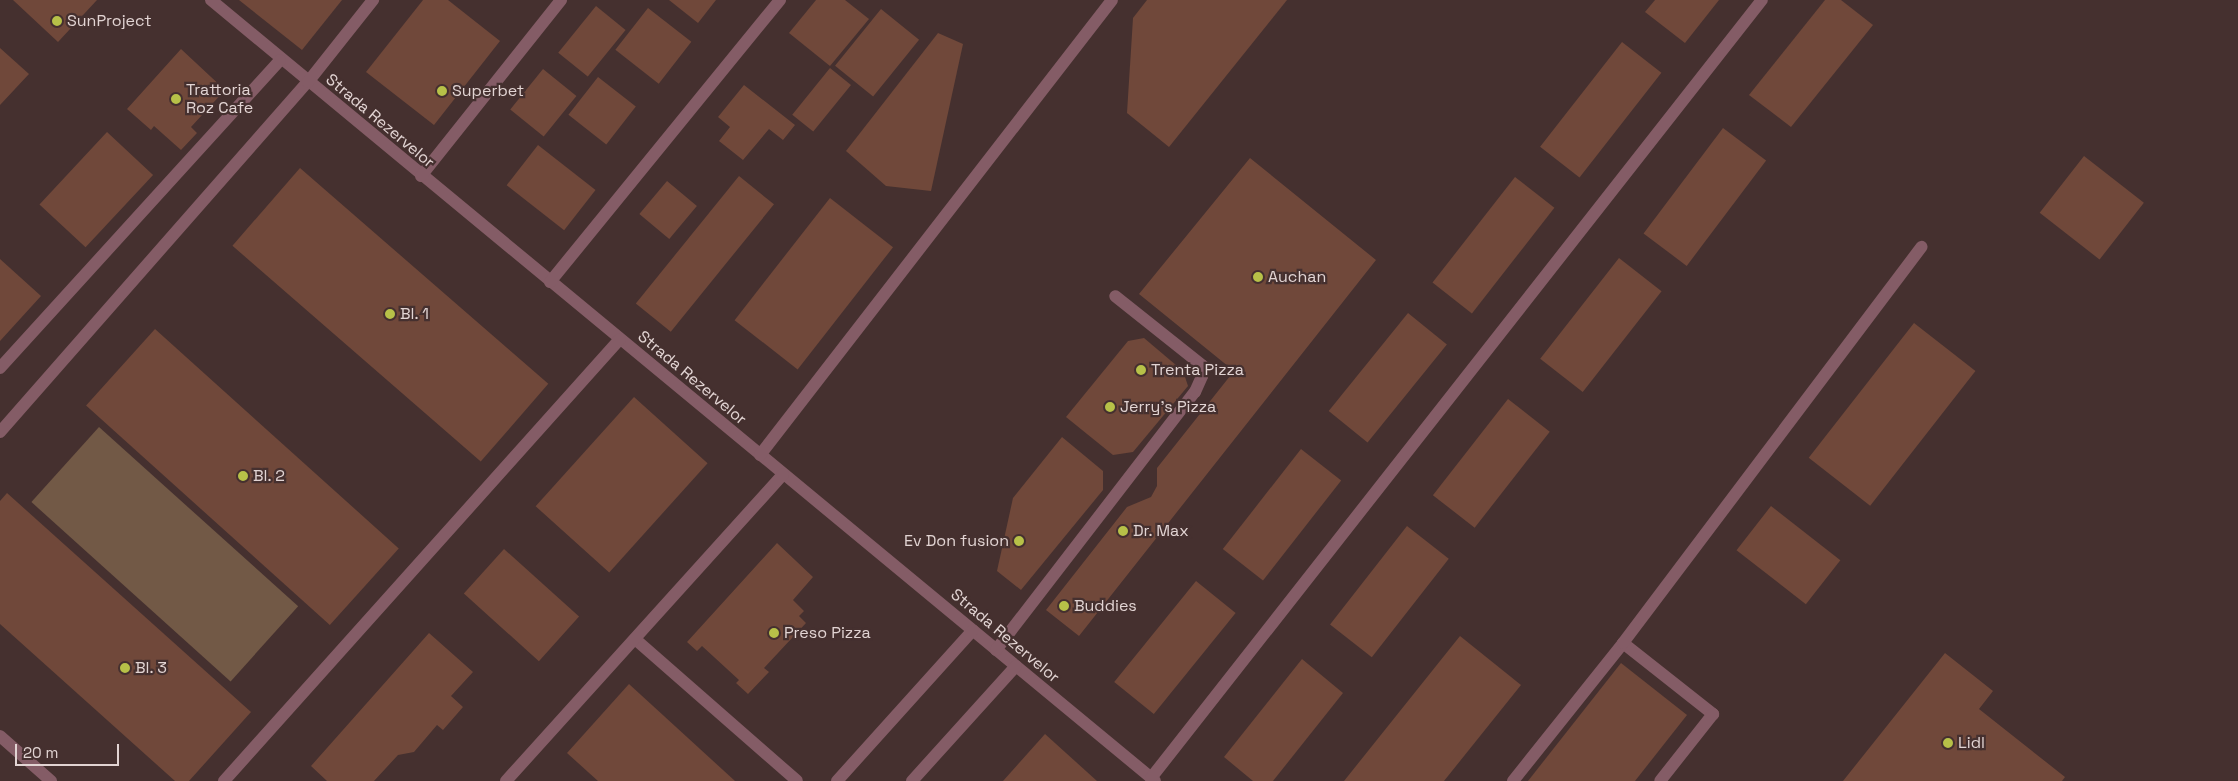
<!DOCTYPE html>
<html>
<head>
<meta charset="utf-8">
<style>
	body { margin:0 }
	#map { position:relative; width:2238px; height:781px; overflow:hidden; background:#45302f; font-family:"Space Grotesk",sans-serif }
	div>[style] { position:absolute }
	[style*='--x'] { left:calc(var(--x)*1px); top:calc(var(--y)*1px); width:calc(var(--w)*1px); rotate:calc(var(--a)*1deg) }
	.green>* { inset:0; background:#725946; transform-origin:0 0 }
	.building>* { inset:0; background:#70483a; transform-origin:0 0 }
	.minor>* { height:12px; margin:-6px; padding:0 6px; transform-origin:6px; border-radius:6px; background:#845c66 }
	.dots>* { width:14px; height:14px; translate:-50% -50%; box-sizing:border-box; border:2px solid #45302f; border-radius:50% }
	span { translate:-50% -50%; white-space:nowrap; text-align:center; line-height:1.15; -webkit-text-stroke:4.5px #45302f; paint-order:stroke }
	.poi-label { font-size:16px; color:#e2d4d3 }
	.left { translate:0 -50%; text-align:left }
	.right { translate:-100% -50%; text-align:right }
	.street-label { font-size:16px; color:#e2d4d3 }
	.scale { position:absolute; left:15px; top:744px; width:104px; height:22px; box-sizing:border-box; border:2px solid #e2d4d3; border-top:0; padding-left:6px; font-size:15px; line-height:18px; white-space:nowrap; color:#e2d4d3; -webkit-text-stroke:4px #45302f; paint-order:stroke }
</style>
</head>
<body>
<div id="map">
	<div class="green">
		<i style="left:99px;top:427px;width:268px;height:101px;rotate:42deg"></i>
	</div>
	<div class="building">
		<i style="clip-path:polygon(13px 0,97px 0,58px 42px)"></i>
		<i style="clip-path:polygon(239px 0,342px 0,302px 50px)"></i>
		<i style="clip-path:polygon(423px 0,448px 0,500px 41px,434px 125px,366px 72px)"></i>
		<i style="clip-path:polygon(669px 0,716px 0,698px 23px)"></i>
		<i style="clip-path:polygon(816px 0,845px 0,869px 19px,830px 66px,789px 33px)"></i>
		<i style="clip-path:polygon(1147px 0,1287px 0,1169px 147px,1127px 113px,1133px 18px)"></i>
		<i style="clip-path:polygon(1655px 0,1719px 0,1685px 43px,1645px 12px)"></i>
		<i style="clip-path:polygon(1825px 0,1841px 0,1873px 25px,1791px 127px,1749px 95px)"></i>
		<i style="left:596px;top:6px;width:38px;height:60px;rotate:39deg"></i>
		<i style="left:648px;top:8px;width:55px;height:53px;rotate:38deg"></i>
		<i style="left:881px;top:9px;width:49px;height:73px;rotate:39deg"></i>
		<i style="clip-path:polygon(938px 33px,963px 44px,931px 191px,886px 186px,846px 151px)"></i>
		<i style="left:1622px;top:42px;width:50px;height:133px;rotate:38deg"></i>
		<i style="clip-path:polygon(0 48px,29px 74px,0 105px)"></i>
		<i style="clip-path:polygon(181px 49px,225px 90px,191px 127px,197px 133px,181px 150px,154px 126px,151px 130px,127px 109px)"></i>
		<i style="left:830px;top:68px;width:27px;height:60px;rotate:39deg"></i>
		<i style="left:543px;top:69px;width:43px;height:52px;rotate:39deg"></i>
		<i style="left:598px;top:77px;width:48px;height:48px;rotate:38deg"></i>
		<i style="clip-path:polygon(744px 85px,795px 125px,783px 140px,769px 129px,743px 160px,719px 141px,730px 127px,718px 117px)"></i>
		<i style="left:1723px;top:128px;width:54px;height:132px;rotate:37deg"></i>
		<i style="left:107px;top:132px;width:63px;height:99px;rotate:43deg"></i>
		<i style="left:538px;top:145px;width:73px;height:51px;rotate:38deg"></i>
		<i style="left:2084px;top:156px;width:76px;height:72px;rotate:38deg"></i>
		<i style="clip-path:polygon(1250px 158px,1376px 260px,1079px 636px,1046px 610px,1127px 507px,1151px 497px,1157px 486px,1157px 468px,1234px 371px,1139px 294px)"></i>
		<i style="left:300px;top:168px;width:329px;height:103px;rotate:41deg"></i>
		<i style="left:739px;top:176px;width:45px;height:164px;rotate:39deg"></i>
		<i style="left:1515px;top:177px;width:50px;height:134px;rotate:38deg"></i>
		<i style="left:667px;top:181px;width:39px;height:43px;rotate:40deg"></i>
		<i style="left:830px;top:198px;width:80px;height:155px;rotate:38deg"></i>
		<i style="left:1619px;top:258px;width:54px;height:128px;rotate:38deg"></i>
		<i style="clip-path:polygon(0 259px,41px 296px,0 341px)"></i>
		<i style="left:1408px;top:313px;width:50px;height:126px;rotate:39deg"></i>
		<i style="left:1914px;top:323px;width:78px;height:171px;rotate:38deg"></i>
		<i style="left:155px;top:329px;width:328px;height:103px;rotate:42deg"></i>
		<i style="clip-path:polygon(1144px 338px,1183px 371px,1188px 386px,1133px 452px,1113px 455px,1066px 417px,1128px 341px)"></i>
		<i style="left:634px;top:397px;width:99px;height:147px;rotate:42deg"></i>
		<i style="left:1508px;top:399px;width:53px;height:122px;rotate:38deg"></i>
		<i style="clip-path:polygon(1062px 437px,1103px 471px,1103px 490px,1021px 590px,997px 571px,1013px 498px)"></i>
		<i style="left:1301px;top:449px;width:51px;height:127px;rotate:38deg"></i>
		<i style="clip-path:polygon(7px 493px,251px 712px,189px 781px,175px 781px,0 624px,0 501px)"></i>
		<i style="left:1771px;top:506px;width:88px;height:56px;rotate:38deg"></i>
		<i style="left:1407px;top:526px;width:53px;height:125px;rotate:38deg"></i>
		<i style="clip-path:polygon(777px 543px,813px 577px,793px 600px,804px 611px,799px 616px,806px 623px,764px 668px,769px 672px,748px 694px,736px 683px,739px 680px,702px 646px,697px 651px,687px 642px)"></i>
		<i style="left:504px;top:549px;width:101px;height:60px;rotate:42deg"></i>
		<i style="left:1196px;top:581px;width:51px;height:130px;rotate:39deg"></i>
		<i style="clip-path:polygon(429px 633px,473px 672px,451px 696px,463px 707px,443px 730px,437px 725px,414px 752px,398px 755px,374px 781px,327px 781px,311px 766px)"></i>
		<i style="clip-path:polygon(1460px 636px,1521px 685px,1444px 781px,1344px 781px)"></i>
		<i style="clip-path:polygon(1945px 653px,1993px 691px,1979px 709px,2065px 777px,2062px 781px,1843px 781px)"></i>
		<i style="clip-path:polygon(1302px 659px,1343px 693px,1273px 781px,1253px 781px,1224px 757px)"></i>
		<i style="clip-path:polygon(1621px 663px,1687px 715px,1635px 781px,1528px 781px)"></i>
		<i style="clip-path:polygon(629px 684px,735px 781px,598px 781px,567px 753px)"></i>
		<i style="clip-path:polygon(1045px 734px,1097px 781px,1003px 781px)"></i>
	</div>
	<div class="minor">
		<i style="--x:211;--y:0;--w:1225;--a:39.6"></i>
		<i style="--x:421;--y:176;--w:225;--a:-51.5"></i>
		<i style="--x:550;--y:282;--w:364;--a:-50.8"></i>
		<i style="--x:0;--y:368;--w:416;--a:-47.7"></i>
		<i style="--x:0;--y:432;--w:466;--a:-48.7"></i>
		<i style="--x:308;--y:82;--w:105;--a:-51.6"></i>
		<i style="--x:760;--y:455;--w:575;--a:-52.27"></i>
		<i style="--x:635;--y:639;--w:215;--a:41.2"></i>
		<i style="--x:1623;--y:643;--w:115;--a:38.3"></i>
		<i style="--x:1713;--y:714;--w:85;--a:128.3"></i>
		<i style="--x:996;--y:650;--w:326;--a:-52.4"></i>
		<i style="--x:1195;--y:392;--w:17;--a:-66"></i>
		<i style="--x:1202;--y:376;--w:10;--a:-84"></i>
		<i style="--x:1203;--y:366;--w:112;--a:-141.5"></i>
		<i style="--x:0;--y:736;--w:68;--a:41.4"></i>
		<i style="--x:1151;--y:778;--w:989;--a:-51.86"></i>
		<i style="--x:224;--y:781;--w:593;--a:-48.14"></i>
		<i style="--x:506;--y:781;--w:413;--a:-47.9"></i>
		<i style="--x:837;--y:781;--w:203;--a:-48"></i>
		<i style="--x:912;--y:781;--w:155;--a:-47.9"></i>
		<i style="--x:1513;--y:781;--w:176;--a:-51.4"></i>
		<i style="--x:1623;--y:643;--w:496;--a:-53"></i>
	</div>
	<div class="dots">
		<i style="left:57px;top:21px;background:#b7c148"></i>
		<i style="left:442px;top:91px;background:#b7c148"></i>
		<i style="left:176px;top:99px;background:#b7c148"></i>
		<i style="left:1258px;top:277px;background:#b7c148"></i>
		<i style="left:390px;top:314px;background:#b7c148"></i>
		<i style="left:1141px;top:370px;background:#b7c148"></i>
		<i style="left:1110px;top:407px;background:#b7c148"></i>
		<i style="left:243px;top:476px;background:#b7c148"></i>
		<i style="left:1123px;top:531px;background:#b7c148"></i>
		<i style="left:1019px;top:541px;background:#b7c148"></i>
		<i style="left:1064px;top:606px;background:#b7c148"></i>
		<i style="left:774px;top:633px;background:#b7c148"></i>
		<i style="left:125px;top:668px;background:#b7c148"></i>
		<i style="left:1948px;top:743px;background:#b7c148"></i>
	</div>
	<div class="poi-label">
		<span class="left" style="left:67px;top:21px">SunProject</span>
		<span class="left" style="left:186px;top:99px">Trattoria<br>Roz Cafe</span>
		<span class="left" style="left:452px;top:91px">Superbet</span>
		<span class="left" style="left:1268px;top:277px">Auchan</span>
		<span class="left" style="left:400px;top:314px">Bl. 1</span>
		<span class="left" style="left:1151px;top:370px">Trenta Pizza</span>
		<span class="left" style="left:1120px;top:407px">Jerry's Pizza</span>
		<span class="left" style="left:253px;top:476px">Bl. 2</span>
		<span class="left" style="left:1133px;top:531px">Dr. Max</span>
		<span class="right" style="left:1009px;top:541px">Ev Don fusion</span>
		<span class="left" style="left:1074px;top:606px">Buddies</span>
		<span class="left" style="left:784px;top:633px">Preso Pizza</span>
		<span class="left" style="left:135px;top:668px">Bl. 3</span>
		<span class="left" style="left:1958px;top:743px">Lidl</span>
	</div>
	<div class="street-label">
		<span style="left:380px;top:121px;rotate:40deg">Strada Rezervelor</span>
		<span style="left:692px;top:378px;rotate:40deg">Strada Rezervelor</span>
		<span style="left:1005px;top:636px;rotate:40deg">Strada Rezervelor</span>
	</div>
	<div class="scale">20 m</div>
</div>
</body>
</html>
